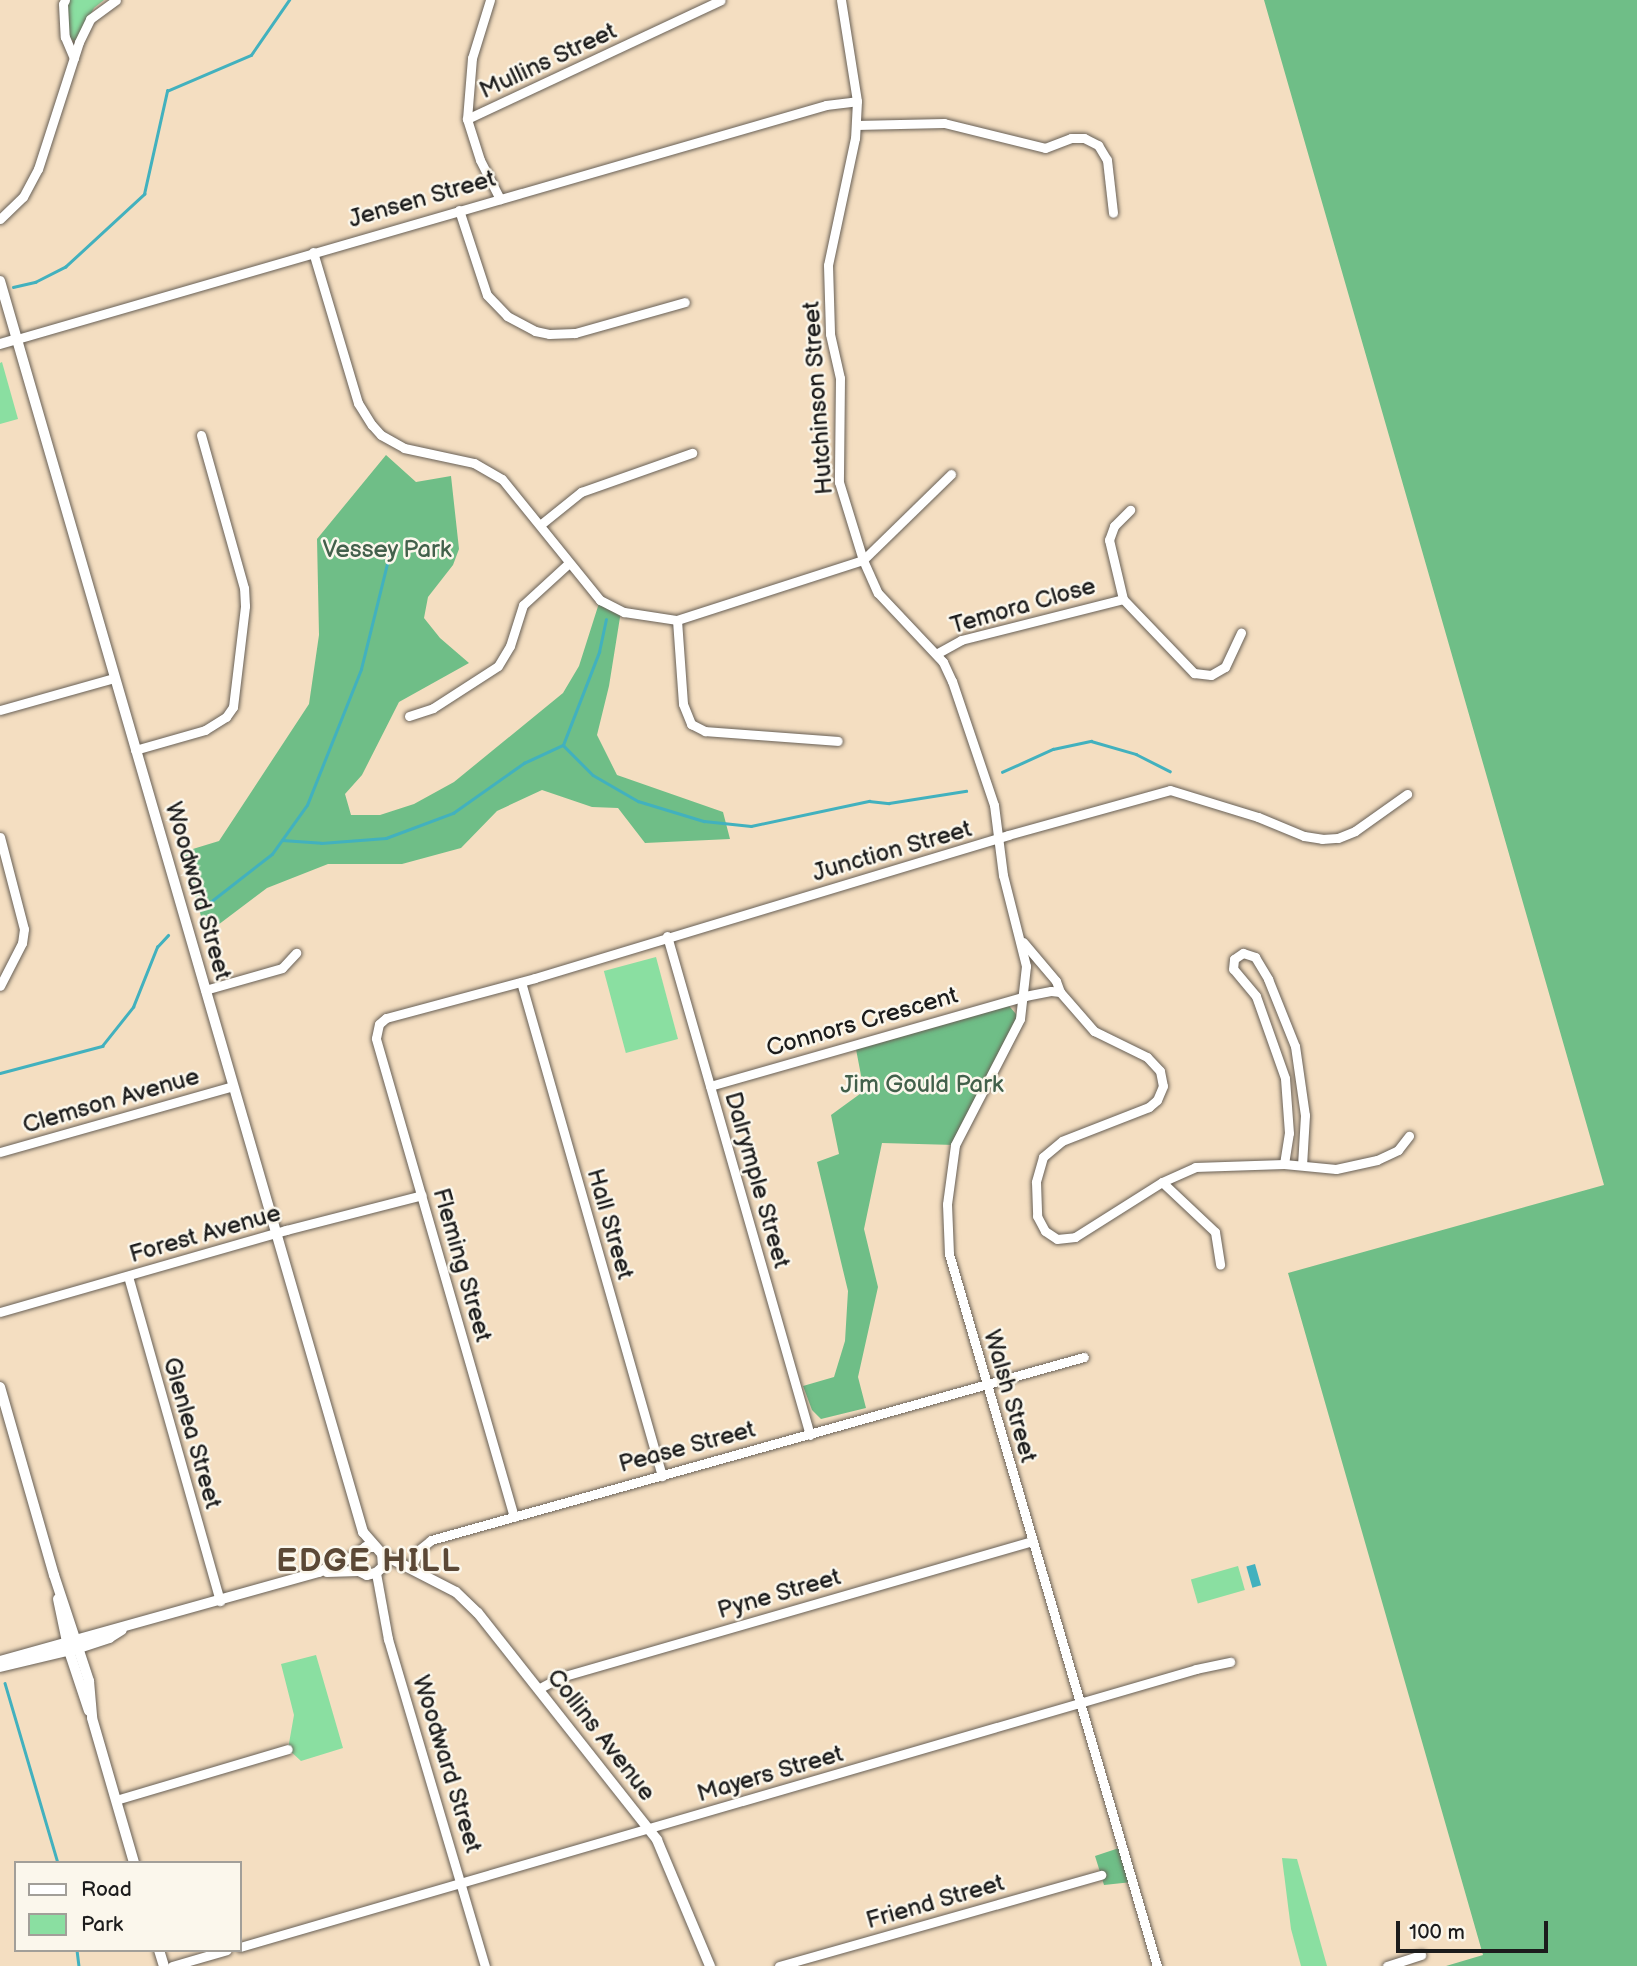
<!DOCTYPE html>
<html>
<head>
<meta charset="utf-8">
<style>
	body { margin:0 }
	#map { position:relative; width:1637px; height:1966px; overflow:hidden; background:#f4dec1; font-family:"Balsamiq Sans",sans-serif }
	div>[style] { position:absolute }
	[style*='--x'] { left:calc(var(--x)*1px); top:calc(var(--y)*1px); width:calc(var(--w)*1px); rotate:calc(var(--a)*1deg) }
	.green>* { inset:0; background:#8adfa1; transform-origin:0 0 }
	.forest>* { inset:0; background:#6fbe87 }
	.water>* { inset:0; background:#42b1be; transform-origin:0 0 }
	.stream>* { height:2.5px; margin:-1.25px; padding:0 1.25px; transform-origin:1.25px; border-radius:1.25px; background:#42b1be }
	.roads { filter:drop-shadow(0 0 2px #686056) drop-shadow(0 0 2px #686056) }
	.minor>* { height:9px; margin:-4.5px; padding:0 4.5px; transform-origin:4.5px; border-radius:4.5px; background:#fff }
	.tertiary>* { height:10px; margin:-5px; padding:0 5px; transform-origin:5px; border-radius:5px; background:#fff }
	span { translate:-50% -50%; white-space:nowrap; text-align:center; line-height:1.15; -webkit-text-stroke:5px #fbf7ec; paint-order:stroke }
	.street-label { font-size:24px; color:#1c1c1c }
	.park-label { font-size:24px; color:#42604b }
	.district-label { font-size:32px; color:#5b4836; font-weight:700; letter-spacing:2px }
	.legend { position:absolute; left:14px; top:1861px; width:228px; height:91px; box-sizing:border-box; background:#fbf7ec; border:2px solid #a29f99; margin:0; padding:9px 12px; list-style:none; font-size:21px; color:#1c1c1c }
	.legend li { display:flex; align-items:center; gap:14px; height:35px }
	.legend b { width:35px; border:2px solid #a29f99 }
	.scale { position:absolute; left:1396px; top:1921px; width:152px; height:32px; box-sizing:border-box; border:4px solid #1c1c1c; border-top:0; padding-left:9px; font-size:21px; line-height:24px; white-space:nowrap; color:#1c1c1c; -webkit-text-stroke:5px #fbf7ec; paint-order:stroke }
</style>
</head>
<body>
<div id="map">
	<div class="green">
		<i style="clip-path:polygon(69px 0,104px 0,94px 8px,76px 42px,69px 38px,65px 20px)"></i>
		<i style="clip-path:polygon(2px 362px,18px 419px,0 424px,0 363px)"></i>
		<i style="left:656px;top:957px;width:85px;height:54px;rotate:75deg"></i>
		<i style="left:1238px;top:1566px;width:25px;height:49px;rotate:74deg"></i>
		<i style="clip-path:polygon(316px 1655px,343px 1748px,301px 1761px,288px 1749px,294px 1715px,281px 1664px)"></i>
		<i style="clip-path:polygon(1282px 1858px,1297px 1859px,1327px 1966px,1301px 1966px,1291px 1929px)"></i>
	</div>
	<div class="forest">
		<i style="clip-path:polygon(1264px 0,1637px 0,1637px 1966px,1446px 1966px,1483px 1955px,1288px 1273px,1604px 1185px)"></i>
		<i style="clip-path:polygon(386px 455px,416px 482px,451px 476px,459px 549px,453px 565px,428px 597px,424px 618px,440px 638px,469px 663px,399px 702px,362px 775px,345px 794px,351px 815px,380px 815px,414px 804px,454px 782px,563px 693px,579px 666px,600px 600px,621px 611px,609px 686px,597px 735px,617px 775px,723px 812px,730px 839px,645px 843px,618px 808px,592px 807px,542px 790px,497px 811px,461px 848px,402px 864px,328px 864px,267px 888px,206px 934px,183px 852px,219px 841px,309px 704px,319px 635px,317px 539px)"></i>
		<i style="clip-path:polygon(1005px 1001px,1020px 1019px,955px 1145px,882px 1143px,864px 1229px,878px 1287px,858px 1377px,866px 1408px,821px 1419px,812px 1410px,803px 1386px,834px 1377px,845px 1341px,848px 1291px,817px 1162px,839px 1154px,831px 1115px,864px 1091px,855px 1044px)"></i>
		<i style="clip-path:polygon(1122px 1847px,1132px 1882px,1104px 1885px,1095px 1856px)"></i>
	</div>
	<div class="water">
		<i style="left:1255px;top:1564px;width:22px;height:9px;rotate:74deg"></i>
	</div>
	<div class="stream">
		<i style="--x:13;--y:287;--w:23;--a:-13"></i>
		<i style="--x:35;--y:282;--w:34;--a:-27"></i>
		<i style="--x:65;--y:267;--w:108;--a:-42.7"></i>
		<i style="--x:144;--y:194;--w:106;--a:-77.4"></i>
		<i style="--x:167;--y:91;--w:91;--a:-23.2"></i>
		<i style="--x:251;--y:55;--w:67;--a:-55.4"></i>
		<i style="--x:563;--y:745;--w:42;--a:45"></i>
		<i style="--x:593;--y:775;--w:52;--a:30"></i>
		<i style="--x:638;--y:801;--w:69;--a:16.9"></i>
		<i style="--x:704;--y:821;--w:47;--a:6.1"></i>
		<i style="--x:751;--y:826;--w:121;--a:-12"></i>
		<i style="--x:869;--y:801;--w:20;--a:6"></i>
		<i style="--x:889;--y:803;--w:78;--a:-8.9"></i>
		<i style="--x:1002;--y:772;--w:56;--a:-24.3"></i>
		<i style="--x:1053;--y:749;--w:39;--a:-12"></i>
		<i style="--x:1091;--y:741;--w:47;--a:16.1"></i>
		<i style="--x:1136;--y:754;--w:38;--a:27"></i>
		<i style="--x:282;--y:840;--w:39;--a:4"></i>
		<i style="--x:321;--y:843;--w:65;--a:-4.4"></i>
		<i style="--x:386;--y:838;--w:72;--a:-20.5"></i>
		<i style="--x:453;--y:813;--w:87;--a:-35.2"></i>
		<i style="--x:524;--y:763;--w:43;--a:-24.8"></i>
		<i style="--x:563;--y:745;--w:100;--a:-68.8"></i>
		<i style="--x:599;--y:652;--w:33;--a:-78"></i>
		<i style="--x:200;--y:910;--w:91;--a:-37.9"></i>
		<i style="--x:272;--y:854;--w:60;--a:-54.5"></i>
		<i style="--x:307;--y:805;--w:146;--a:-68.3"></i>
		<i style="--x:361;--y:669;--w:116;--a:-76.1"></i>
		<i style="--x:0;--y:1073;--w:106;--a:-14.8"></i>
		<i style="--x:102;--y:1046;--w:50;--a:-51.5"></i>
		<i style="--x:133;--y:1007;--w:65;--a:-68.2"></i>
		<i style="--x:157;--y:947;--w:16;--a:-47"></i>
		<i style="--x:5;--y:1683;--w:188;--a:73.6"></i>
		<i style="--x:77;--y:1950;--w:16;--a:83"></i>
	</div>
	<div class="roads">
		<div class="minor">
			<i style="--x:65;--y:0;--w:4;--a:117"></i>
			<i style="--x:63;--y:4;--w:33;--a:87"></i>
			<i style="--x:65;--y:37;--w:23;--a:67"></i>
			<i style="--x:490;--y:0;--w:61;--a:107.2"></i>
			<i style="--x:472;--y:58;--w:61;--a:94.7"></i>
			<i style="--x:467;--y:119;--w:43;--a:72.4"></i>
			<i style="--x:480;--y:160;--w:44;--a:62.9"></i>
			<i style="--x:841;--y:0;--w:102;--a:81"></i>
			<i style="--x:857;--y:101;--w:37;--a:93"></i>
			<i style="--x:855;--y:138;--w:130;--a:102"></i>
			<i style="--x:828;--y:265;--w:69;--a:88.3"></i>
			<i style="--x:830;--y:334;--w:45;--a:77.2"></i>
			<i style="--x:840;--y:378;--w:104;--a:90.6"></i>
			<i style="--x:839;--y:482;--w:82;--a:72.9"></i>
			<i style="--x:863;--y:560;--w:36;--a:66"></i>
			<i style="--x:878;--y:593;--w:95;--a:46.7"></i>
			<i style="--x:943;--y:662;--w:21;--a:65"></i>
			<i style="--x:952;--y:681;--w:131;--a:71.3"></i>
			<i style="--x:994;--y:805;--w:71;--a:82.7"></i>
			<i style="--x:1003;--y:875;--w:94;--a:75.8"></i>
			<i style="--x:1026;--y:966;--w:53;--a:96.5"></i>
			<i style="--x:1020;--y:1019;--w:142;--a:117.3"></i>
			<i style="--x:955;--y:1145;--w:60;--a:97.7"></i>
			<i style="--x:947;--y:1204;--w:50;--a:87.7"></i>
			<i style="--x:949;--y:1254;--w:742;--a:73.72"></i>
			<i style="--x:467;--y:119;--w:280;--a:-25.1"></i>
			<i style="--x:856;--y:125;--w:88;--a:-1.3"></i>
			<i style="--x:944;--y:123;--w:104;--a:13.9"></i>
			<i style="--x:1045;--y:148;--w:28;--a:-21"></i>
			<i style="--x:1071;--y:138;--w:13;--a:0"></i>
			<i style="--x:1084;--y:138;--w:16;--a:27"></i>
			<i style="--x:1098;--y:145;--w:17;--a:59"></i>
			<i style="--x:1107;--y:160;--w:53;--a:83.5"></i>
			<i style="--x:459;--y:210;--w:89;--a:71.8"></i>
			<i style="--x:487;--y:295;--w:29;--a:46"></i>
			<i style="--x:507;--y:316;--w:32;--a:28"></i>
			<i style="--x:535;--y:331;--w:14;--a:12"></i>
			<i style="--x:549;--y:334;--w:26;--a:-2"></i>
			<i style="--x:575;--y:333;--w:114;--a:-15.7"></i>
			<i style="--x:0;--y:219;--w:32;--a:-44"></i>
			<i style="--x:23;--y:197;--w:32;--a:-62"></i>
			<i style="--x:38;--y:169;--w:133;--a:-72.1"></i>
			<i style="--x:79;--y:42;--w:25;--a:-64"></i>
			<i style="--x:90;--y:19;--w:32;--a:-36"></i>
			<i style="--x:313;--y:252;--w:158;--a:73.4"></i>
			<i style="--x:358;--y:403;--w:26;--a:58"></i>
			<i style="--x:372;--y:425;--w:13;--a:48"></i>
			<i style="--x:381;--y:435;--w:26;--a:29"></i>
			<i style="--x:404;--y:448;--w:72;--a:12.1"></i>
			<i style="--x:474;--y:463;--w:32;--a:30"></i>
			<i style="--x:502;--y:479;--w:156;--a:51"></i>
			<i style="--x:600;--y:600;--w:27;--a:27"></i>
			<i style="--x:624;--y:612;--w:54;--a:8.6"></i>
			<i style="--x:677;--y:620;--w:195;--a:-17.9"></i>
			<i style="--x:863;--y:560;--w:123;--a:-44.3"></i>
			<i style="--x:17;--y:339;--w:842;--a:-16.13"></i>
			<i style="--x:826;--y:105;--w:31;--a:-7"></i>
			<i style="--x:540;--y:525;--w:53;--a:-38.8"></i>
			<i style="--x:581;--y:492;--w:118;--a:-19.4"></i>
			<i style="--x:1123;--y:599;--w:103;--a:46.2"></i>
			<i style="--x:1194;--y:673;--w:17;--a:7"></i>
			<i style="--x:1211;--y:675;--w:16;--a:-30"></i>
			<i style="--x:1225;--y:667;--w:38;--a:-65"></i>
			<i style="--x:677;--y:620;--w:84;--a:85.9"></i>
			<i style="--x:683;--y:704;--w:22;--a:68"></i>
			<i style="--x:691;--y:724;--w:16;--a:27"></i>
			<i style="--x:705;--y:731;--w:133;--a:4.3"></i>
			<i style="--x:936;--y:654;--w:29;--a:-29"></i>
			<i style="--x:961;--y:640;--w:167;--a:-14.2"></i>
			<i style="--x:1123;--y:599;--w:61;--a:-103.3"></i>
			<i style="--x:1109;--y:540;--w:15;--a:-70"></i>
			<i style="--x:1114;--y:526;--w:23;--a:-45"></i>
			<i style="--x:0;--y:710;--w:118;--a:-15.7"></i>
			<i style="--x:409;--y:716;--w:25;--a:-18"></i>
			<i style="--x:433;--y:708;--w:77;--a:-32.9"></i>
			<i style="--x:498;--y:666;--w:23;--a:-59"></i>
			<i style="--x:510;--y:646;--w:43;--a:-72.4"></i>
			<i style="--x:523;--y:605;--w:62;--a:-42.4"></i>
			<i style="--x:135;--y:750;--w:73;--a:-15.9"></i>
			<i style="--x:205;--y:730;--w:25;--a:-32"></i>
			<i style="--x:226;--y:717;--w:12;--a:-55"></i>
			<i style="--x:233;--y:707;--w:102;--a:-83.2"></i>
			<i style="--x:245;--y:606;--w:18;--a:-93"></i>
			<i style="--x:244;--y:588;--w:159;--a:-105.7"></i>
			<i style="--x:0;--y:837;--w:95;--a:75.4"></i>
			<i style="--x:24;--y:929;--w:14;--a:98"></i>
			<i style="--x:22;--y:943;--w:48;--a:117.1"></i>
			<i style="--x:667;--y:936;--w:519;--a:74.01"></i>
			<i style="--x:1023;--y:942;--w:51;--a:49.8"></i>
			<i style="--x:1056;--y:981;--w:12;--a:70"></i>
			<i style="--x:521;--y:982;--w:514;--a:74.07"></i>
			<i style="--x:205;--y:990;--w:80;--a:-15.9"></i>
			<i style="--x:282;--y:968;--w:21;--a:-47"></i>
			<i style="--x:710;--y:1086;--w:328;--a:-15.9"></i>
			<i style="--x:1025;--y:996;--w:26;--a:-11"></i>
			<i style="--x:1051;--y:991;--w:9;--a:6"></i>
			<i style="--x:1060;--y:992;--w:52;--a:48.9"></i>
			<i style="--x:1094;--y:1031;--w:59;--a:26.1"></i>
			<i style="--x:1147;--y:1057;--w:19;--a:47"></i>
			<i style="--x:1160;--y:1071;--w:15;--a:79"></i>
			<i style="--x:1163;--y:1086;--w:15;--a:113"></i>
			<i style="--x:1157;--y:1100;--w:11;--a:139"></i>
			<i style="--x:1149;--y:1107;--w:93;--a:158.7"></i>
			<i style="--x:1062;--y:1141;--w:25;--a:140"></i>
			<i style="--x:1043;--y:1157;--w:26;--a:106"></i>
			<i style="--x:1036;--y:1182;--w:34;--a:88"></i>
			<i style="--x:1037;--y:1216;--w:17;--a:62"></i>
			<i style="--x:1045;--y:1231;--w:14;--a:34"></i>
			<i style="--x:1057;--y:1239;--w:18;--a:-6"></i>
			<i style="--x:1075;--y:1237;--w:103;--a:-32.3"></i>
			<i style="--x:1162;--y:1182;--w:36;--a:-24"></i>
			<i style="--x:1195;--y:1167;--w:89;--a:-1.9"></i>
			<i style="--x:1284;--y:1164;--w:52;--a:5.5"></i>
			<i style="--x:1336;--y:1169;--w:42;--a:-12.4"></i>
			<i style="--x:1377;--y:1160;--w:23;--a:-25"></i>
			<i style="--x:1398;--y:1150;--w:18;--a:-52"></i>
			<i style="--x:0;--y:1152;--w:242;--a:-15.8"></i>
			<i style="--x:1284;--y:1164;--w:31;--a:-81"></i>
			<i style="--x:1289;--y:1133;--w:55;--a:-94.2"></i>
			<i style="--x:1285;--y:1078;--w:87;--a:-109.5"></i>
			<i style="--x:1256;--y:996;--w:35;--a:-130"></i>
			<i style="--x:1233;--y:969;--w:10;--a:-84"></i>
			<i style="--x:1234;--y:959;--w:11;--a:-34"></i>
			<i style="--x:1243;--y:953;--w:13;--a:18"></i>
			<i style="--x:1255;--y:957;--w:26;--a:59"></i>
			<i style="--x:1268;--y:979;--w:72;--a:68.1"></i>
			<i style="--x:1295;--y:1046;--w:70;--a:81.8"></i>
			<i style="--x:1305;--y:1115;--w:50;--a:93.4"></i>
			<i style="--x:1162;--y:1182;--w:73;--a:43.3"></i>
			<i style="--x:1215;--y:1232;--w:33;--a:81"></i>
			<i style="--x:128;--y:1276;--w:338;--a:74.2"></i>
			<i style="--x:0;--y:1312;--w:298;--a:-16"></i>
			<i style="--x:286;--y:1230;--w:140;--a:-14.4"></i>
			<i style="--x:514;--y:1517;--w:498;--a:-106.1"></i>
			<i style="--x:376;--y:1038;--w:14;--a:-78"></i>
			<i style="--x:379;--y:1024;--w:9;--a:-41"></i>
			<i style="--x:386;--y:1018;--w:154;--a:-15"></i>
			<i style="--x:535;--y:978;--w:494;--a:-16.8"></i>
			<i style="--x:1008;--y:835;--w:168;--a:-15.5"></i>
			<i style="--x:1170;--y:790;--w:92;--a:17.1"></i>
			<i style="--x:1258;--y:817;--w:50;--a:22.4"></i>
			<i style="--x:1304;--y:836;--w:18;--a:9"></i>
			<i style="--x:1322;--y:839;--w:16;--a:-4"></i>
			<i style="--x:1338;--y:838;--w:18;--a:-22"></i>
			<i style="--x:1355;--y:831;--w:64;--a:-35.4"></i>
			<i style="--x:411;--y:1567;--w:20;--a:-63"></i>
			<i style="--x:420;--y:1549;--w:14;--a:-39"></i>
			<i style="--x:431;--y:1540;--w:678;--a:-15.66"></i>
			<i style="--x:376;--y:1573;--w:67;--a:79.7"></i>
			<i style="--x:388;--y:1639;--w:341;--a:73.5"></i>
			<i style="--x:538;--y:1689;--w:26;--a:-28"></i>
			<i style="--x:561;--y:1677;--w:491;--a:-16.1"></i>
			<i style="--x:116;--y:1800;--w:179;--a:-16.5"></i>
			<i style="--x:240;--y:1947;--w:996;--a:-16.21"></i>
			<i style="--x:1196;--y:1669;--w:35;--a:-12"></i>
			<i style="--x:172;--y:1966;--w:57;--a:-16.2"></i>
			<i style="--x:779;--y:1966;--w:335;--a:-15.8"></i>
			<i style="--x:1387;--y:1966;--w:36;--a:-18"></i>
		</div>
		<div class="tertiary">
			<i style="--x:0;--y:281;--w:1303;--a:73.82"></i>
			<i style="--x:363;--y:1532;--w:29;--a:49"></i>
			<i style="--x:382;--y:1554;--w:83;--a:27.2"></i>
			<i style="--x:456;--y:1592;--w:30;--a:44"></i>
			<i style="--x:478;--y:1613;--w:289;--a:51.7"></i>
			<i style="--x:657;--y:1840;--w:137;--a:67.2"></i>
			<i style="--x:0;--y:344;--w:18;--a:-16"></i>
			<i style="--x:0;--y:1387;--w:196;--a:74"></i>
			<i style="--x:54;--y:1575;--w:112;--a:71.7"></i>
			<i style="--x:89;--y:1681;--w:37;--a:85"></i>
			<i style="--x:92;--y:1718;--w:151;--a:73.8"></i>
			<i style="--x:375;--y:1547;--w:9;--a:180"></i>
			<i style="--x:366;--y:1547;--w:10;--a:143"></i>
			<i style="--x:358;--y:1553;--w:9;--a:108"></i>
			<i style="--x:355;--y:1562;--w:10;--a:66"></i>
			<i style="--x:359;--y:1571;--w:9;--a:27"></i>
			<i style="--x:367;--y:1575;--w:9;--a:-13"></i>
			<i style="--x:376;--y:1573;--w:9;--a:-41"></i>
			<i style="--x:383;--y:1567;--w:13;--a:-94"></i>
			<i style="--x:327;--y:1572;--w:32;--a:-2"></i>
			<i style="--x:58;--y:1599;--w:53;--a:78.1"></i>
			<i style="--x:69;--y:1651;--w:63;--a:71.6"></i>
			<i style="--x:0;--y:1661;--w:331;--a:-15.6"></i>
			<i style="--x:319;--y:1572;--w:42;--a:-24.1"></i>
			<i style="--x:0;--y:1667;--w:81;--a:-13.5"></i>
			<i style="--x:79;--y:1648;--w:32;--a:-18"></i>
			<i style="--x:109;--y:1638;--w:15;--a:-32"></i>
			<i style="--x:159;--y:1950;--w:17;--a:73"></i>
		</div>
	</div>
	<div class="street-label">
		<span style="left:548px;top:61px;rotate:-25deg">Mullins Street</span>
		<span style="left:422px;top:199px;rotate:-16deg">Jensen Street</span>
		<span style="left:818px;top:398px;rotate:-94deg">Hutchinson Street</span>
		<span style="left:1023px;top:606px;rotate:-16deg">Temora Close</span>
		<span style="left:892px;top:851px;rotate:-16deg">Junction Street</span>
		<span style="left:198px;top:891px;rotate:74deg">Woodward Street</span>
		<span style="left:862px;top:1022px;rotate:-16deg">Connors Crescent</span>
		<span style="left:111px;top:1101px;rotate:-16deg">Clemson Avenue</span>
		<span style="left:757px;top:1180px;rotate:74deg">Dalrymple Street</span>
		<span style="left:610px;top:1224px;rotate:74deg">Hall Street</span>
		<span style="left:205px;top:1234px;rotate:-16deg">Forest Avenue</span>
		<span style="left:462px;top:1265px;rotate:74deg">Fleming Street</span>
		<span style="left:1010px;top:1396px;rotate:74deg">Walsh Street</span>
		<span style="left:192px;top:1433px;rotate:74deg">Glenlea Street</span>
		<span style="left:687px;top:1447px;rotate:-15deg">Pease Street</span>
		<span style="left:779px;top:1594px;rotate:-16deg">Pyne Street</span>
		<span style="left:601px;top:1735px;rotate:52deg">Collins Avenue</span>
		<span style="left:447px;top:1764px;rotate:73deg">Woodward Street</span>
		<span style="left:770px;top:1774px;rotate:-16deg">Mayers Street</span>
		<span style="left:935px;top:1902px;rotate:-16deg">Friend Street</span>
	</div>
	<div class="park-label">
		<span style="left:387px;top:550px">Vessey Park</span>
		<span style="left:922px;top:1085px">Jim Gould Park</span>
	</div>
	<div class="district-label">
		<span style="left:369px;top:1562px">EDGE HILL</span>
	</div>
	<ul class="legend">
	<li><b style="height:9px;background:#fff"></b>Road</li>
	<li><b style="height:19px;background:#8adfa1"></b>Park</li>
	</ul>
	<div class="scale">100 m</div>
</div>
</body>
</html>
